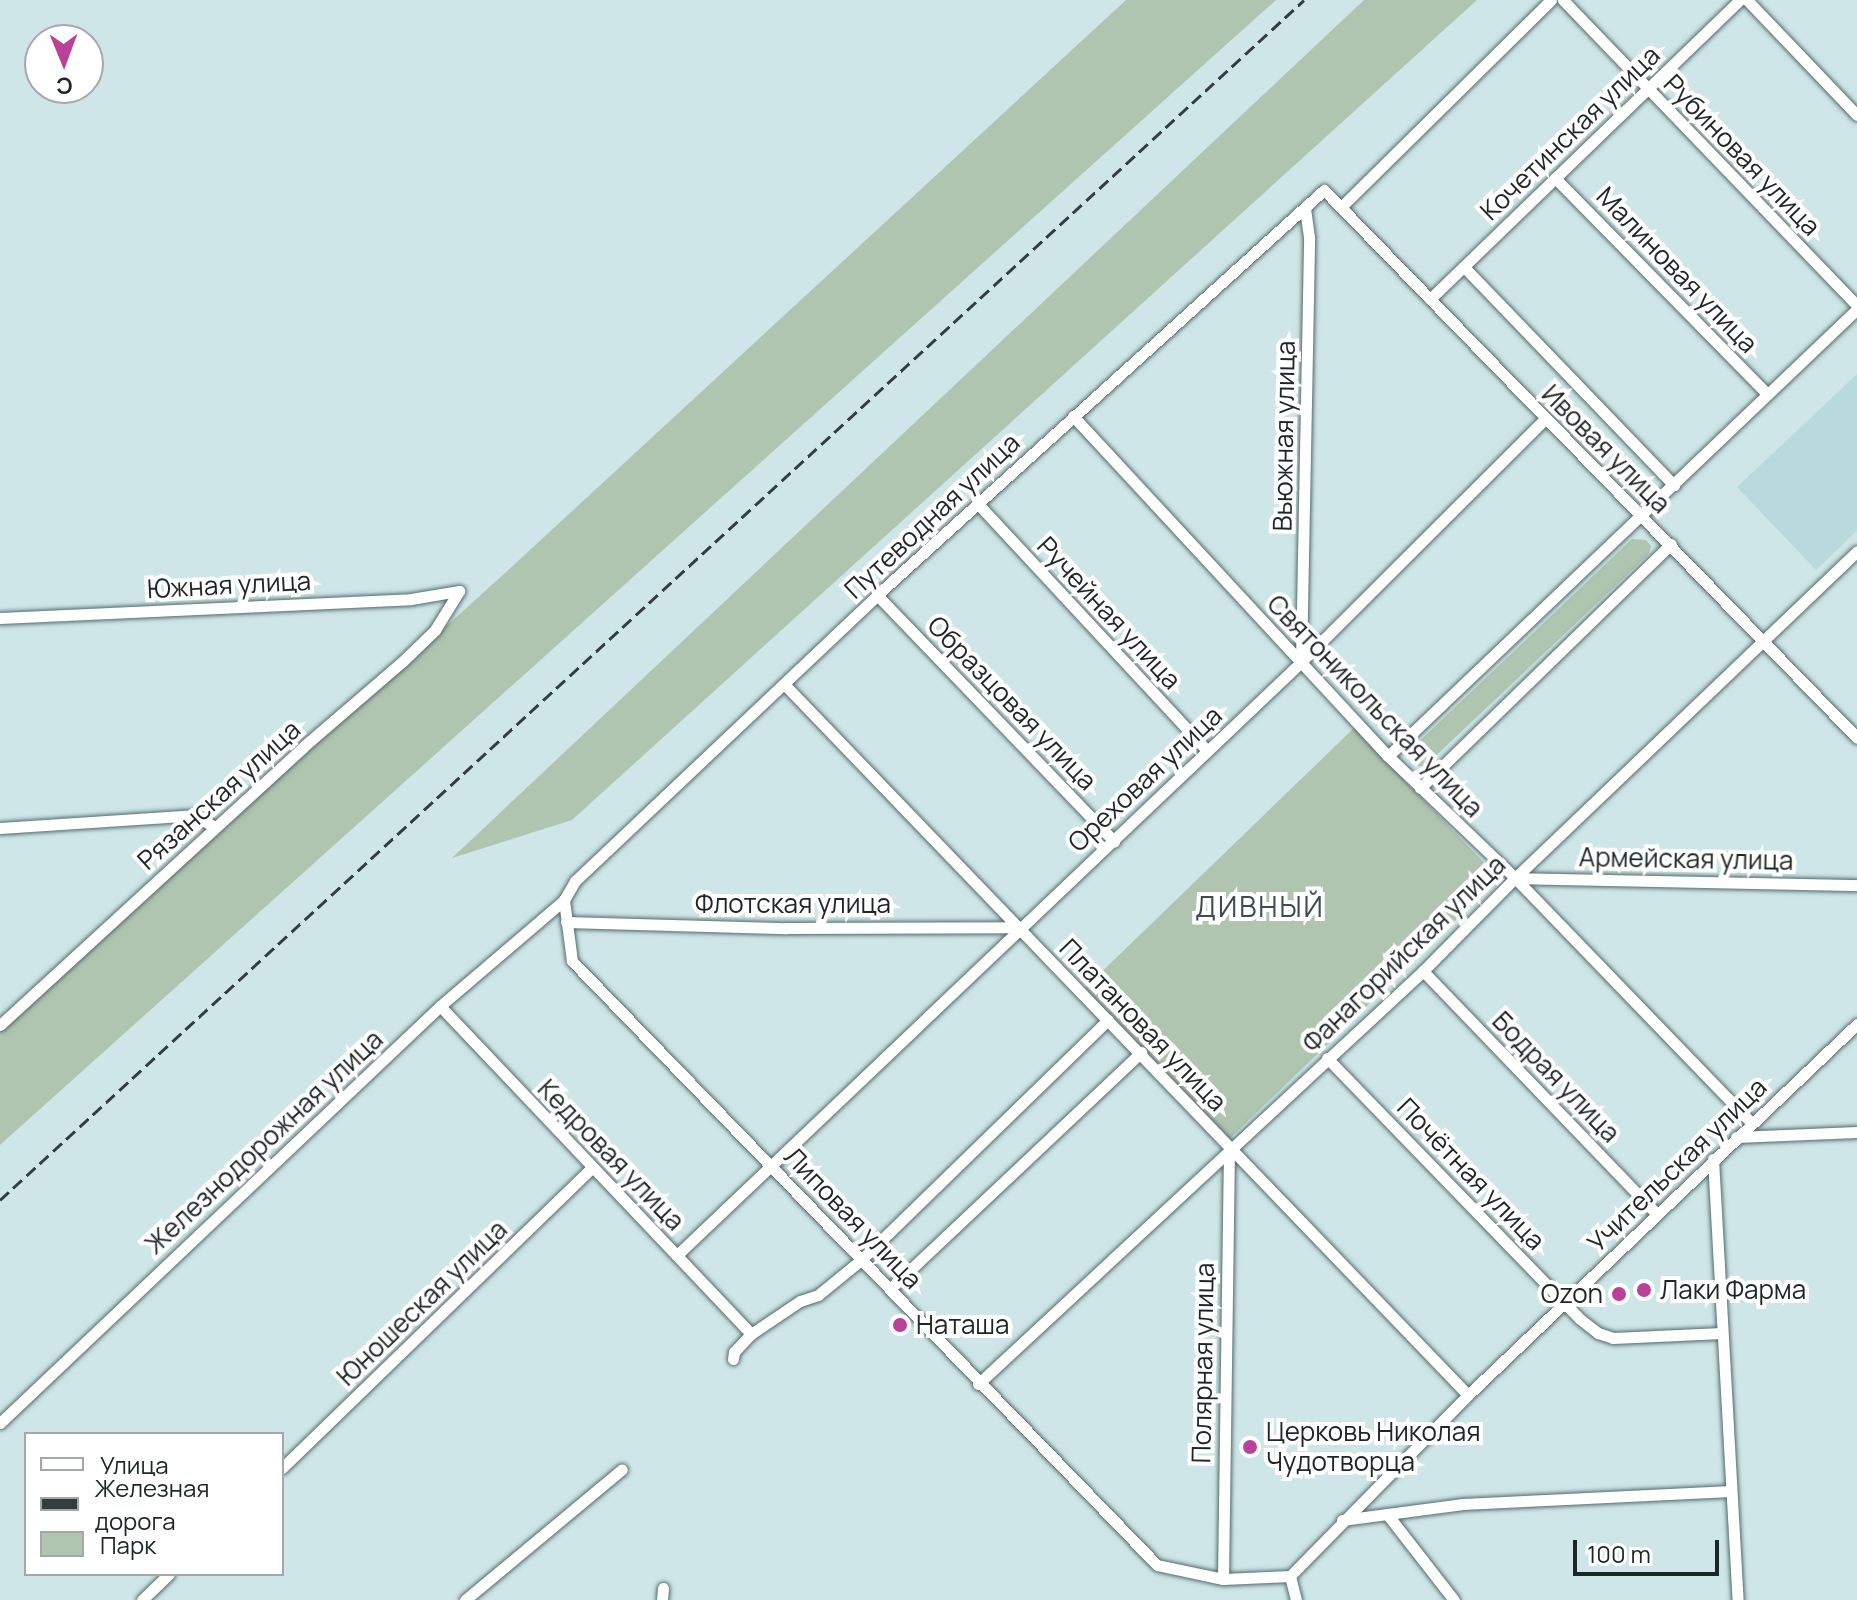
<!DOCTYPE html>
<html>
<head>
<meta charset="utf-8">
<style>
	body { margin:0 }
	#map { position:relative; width:1857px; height:1600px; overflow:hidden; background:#cee6e7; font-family:Manrope,sans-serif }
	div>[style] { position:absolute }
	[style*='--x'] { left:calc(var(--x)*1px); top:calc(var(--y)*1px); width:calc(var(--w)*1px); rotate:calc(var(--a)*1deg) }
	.built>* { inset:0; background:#b9dadc }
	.green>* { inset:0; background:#b0c5b0; transform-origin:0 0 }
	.roads { filter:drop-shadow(0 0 2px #546a6b) drop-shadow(0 0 2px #546a6b) }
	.minor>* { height:11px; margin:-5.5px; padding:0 5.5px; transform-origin:5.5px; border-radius:5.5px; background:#fff }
	.rail>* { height:3px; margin-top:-1.5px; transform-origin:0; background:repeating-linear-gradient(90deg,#323d3d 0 12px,transparent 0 18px) }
	.dots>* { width:22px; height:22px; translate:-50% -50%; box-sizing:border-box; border:4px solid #fff; border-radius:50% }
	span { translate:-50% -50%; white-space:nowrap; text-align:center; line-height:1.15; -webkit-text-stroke:8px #fff; paint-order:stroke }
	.street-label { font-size:26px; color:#1d2626 }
	.poi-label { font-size:26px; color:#1d2626 }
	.left { translate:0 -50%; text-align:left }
	.right { translate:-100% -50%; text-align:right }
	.neighbourhood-label { font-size:28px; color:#394e4f; letter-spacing:2px }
	.legend { position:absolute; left:24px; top:1432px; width:260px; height:144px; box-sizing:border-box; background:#fff; border:2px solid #a5a8a8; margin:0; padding:10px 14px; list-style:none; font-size:24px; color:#1d2626 }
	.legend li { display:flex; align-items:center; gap:16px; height:40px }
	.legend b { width:40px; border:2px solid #a5a8a8 }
	.north { position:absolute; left:24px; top:24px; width:80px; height:80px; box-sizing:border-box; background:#fff; border:2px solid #a5a8a8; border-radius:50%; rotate:179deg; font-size:22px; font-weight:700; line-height:32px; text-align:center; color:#1d2626 }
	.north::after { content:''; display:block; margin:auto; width:28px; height:36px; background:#ba4195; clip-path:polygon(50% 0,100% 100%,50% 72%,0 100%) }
	.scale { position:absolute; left:1573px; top:1540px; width:146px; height:36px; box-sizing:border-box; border:4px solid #1d2626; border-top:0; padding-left:10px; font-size:24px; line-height:28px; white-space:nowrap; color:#1d2626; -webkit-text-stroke:6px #fff; paint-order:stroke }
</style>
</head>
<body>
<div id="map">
	<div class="built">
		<i style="clip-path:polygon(1857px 374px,1857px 531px,1816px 570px,1737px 487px)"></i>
	</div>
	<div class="green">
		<i style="clip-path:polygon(1126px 0,1276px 0,0 1145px,0 1030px,505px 573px)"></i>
		<i style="clip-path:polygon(1364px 0,1477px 0,572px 820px,452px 858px)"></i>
		<i style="clip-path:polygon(1632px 539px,1646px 540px,1651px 546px,1649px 554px,1425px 766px,1416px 766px,1406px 754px)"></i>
		<i style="left:1354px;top:728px;width:209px;height:377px;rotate:46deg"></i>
	</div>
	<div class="roads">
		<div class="minor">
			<i style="--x:1563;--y:0;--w:424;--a:46.1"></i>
			<i style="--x:1747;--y:0;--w:159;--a:46.3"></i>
			<i style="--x:1555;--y:178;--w:303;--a:45.5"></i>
			<i style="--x:1341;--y:207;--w:295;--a:-44.6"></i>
			<i style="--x:1464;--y:267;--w:303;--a:46.1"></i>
			<i style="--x:1430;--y:299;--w:431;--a:-44"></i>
			<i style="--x:1073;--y:416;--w:463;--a:47.2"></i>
			<i style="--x:1388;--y:756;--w:176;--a:43.8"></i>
			<i style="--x:1515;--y:878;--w:341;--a:46"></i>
			<i style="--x:979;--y:505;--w:335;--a:47.1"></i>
			<i style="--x:877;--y:595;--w:342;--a:46.1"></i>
			<i style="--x:0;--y:618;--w:411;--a:-2.6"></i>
			<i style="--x:411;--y:599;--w:49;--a:-9.5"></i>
			<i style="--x:1301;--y:662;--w:425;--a:-88.9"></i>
			<i style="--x:1309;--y:237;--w:27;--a:-98"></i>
			<i style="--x:785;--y:685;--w:985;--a:46.11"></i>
			<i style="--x:1388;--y:756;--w:648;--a:-43.62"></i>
			<i style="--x:1420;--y:788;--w:350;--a:-44.2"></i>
			<i style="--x:0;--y:828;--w:194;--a:-3.8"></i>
			<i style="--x:194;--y:815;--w:24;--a:30"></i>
			<i style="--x:1515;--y:878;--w:342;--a:1.2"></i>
			<i style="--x:566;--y:922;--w:220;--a:1.6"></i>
			<i style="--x:786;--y:928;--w:233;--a:-0.2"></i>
			<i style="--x:1423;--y:971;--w:337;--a:46.1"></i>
			<i style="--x:440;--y:1006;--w:452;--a:46.5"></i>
			<i style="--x:0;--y:1025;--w:411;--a:-42.5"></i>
			<i style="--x:303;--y:747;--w:132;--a:-40.7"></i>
			<i style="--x:403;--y:661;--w:45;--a:-44.1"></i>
			<i style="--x:435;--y:630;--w:46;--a:-58.4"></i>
			<i style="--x:1327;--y:1058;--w:363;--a:45.9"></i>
			<i style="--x:1580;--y:1319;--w:23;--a:38"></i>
			<i style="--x:1598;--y:1333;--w:16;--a:18"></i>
			<i style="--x:1613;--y:1338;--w:109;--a:-2.6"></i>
			<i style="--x:1736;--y:1137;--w:121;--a:-2.4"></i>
			<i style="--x:1713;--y:1159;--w:442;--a:86.8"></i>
			<i style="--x:677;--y:1255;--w:861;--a:-43.54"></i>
			<i style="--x:1301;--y:662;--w:343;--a:-44.9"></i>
			<i style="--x:891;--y:1288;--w:344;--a:-43.3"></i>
			<i style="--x:733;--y:1359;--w:7;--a:-82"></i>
			<i style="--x:734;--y:1352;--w:25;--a:-47"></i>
			<i style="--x:751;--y:1334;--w:59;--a:-34"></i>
			<i style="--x:800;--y:1301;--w:19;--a:-18"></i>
			<i style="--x:818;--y:1295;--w:57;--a:-39.3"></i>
			<i style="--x:862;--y:1259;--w:343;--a:-44.2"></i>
			<i style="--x:978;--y:1384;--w:607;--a:-42.86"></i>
			<i style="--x:1423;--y:971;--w:131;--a:-45.3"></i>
			<i style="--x:1515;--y:878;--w:473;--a:-43.7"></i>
			<i style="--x:0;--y:1423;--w:606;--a:-43.46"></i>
			<i style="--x:440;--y:1006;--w:163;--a:-40.5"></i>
			<i style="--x:282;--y:1468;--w:431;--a:-44.1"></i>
			<i style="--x:1387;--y:1514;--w:109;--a:52.1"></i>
			<i style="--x:1342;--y:1520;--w:122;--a:-7.5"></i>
			<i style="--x:1463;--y:1504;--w:268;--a:-2.8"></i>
			<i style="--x:1290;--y:1576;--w:67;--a:177.4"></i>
			<i style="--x:1223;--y:1579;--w:67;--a:-168"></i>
			<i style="--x:1157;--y:1565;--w:841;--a:-134.08"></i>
			<i style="--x:572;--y:961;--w:62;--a:-97.5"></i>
			<i style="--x:564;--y:900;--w:22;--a:-60"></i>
			<i style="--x:575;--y:881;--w:416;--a:-43.4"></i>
			<i style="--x:877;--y:595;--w:603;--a:-42.18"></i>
			<i style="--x:1324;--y:190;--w:764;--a:45.79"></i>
			<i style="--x:1290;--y:1576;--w:254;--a:-45.5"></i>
			<i style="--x:1468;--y:1395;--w:538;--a:-43.64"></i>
			<i style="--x:1290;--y:1576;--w:25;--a:76"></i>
			<i style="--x:1223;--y:1579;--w:432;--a:-89.2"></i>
			<i style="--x:142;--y:1600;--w:37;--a:-44"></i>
			<i style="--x:465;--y:1600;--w:204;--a:-39.8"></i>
			<i style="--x:662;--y:1600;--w:12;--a:-85"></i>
		</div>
	</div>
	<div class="rail">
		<i style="--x:0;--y:1200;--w:1772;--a:-42.62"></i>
	</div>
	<div class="dots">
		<i style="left:1644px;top:1290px;background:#ba4195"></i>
		<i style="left:1619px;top:1294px;background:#ba4195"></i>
		<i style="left:900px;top:1325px;background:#ba4195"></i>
		<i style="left:1250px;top:1447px;background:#ba4195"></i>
	</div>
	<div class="street-label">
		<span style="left:1570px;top:133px;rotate:-44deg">Кочетинская улица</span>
		<span style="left:1742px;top:155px;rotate:46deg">Рубиновая улица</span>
		<span style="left:1677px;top:270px;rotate:46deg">Малиновая улица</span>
		<span style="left:1284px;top:436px;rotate:-89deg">Вьюжная улица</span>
		<span style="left:1606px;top:449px;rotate:45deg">Ивовая улица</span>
		<span style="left:932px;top:516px;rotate:-43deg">Путеводная улица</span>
		<span style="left:229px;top:585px;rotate:-3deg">Южная улица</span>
		<span style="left:1109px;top:613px;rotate:47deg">Ручейная улица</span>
		<span style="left:1012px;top:703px;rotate:46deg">Образцовая улица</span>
		<span style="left:1375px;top:706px;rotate:46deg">Святоникольская улица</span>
		<span style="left:1145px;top:779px;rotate:-43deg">Ореховая улица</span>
		<span style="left:219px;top:795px;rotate:-42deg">Рязанская улица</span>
		<span style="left:1686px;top:859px;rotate:1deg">Армейская улица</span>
		<span style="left:793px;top:904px">Флотская улица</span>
		<span style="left:1404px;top:954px;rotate:-44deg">Фанагорийская улица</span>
		<span style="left:1143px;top:1025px;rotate:46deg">Платановая улица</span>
		<span style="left:1556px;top:1077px;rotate:46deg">Бодрая улица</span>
		<span style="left:264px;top:1142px;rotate:-43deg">Железнодорожная улица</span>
		<span style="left:611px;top:1155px;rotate:46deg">Кедровая улица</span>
		<span style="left:1677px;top:1165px;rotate:-44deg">Учительская улица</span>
		<span style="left:1471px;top:1174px;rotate:46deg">Почётная улица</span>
		<span style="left:853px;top:1218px;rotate:46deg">Липовая улица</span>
		<span style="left:422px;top:1303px;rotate:-44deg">Юношеская улица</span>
		<span style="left:1203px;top:1363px;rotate:-89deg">Полярная улица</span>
	</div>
	<div class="poi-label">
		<span class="left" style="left:1660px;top:1290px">Лаки Фарма</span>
		<span class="right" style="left:1603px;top:1294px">Ozon</span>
		<span class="left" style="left:916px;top:1325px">Наташа</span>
		<span class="left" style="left:1266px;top:1447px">Церковь Николая<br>Чудотворца</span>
	</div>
	<div class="neighbourhood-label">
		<span style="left:1260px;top:906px">ДИВНЫЙ</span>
	</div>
	<ul class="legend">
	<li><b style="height:10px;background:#fff"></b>Улица</li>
	<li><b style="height:10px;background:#323d3d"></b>Железная дорога</li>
	<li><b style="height:22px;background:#b0c5b0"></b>Парк</li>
	</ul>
	<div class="north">С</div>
	<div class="scale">100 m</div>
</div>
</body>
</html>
